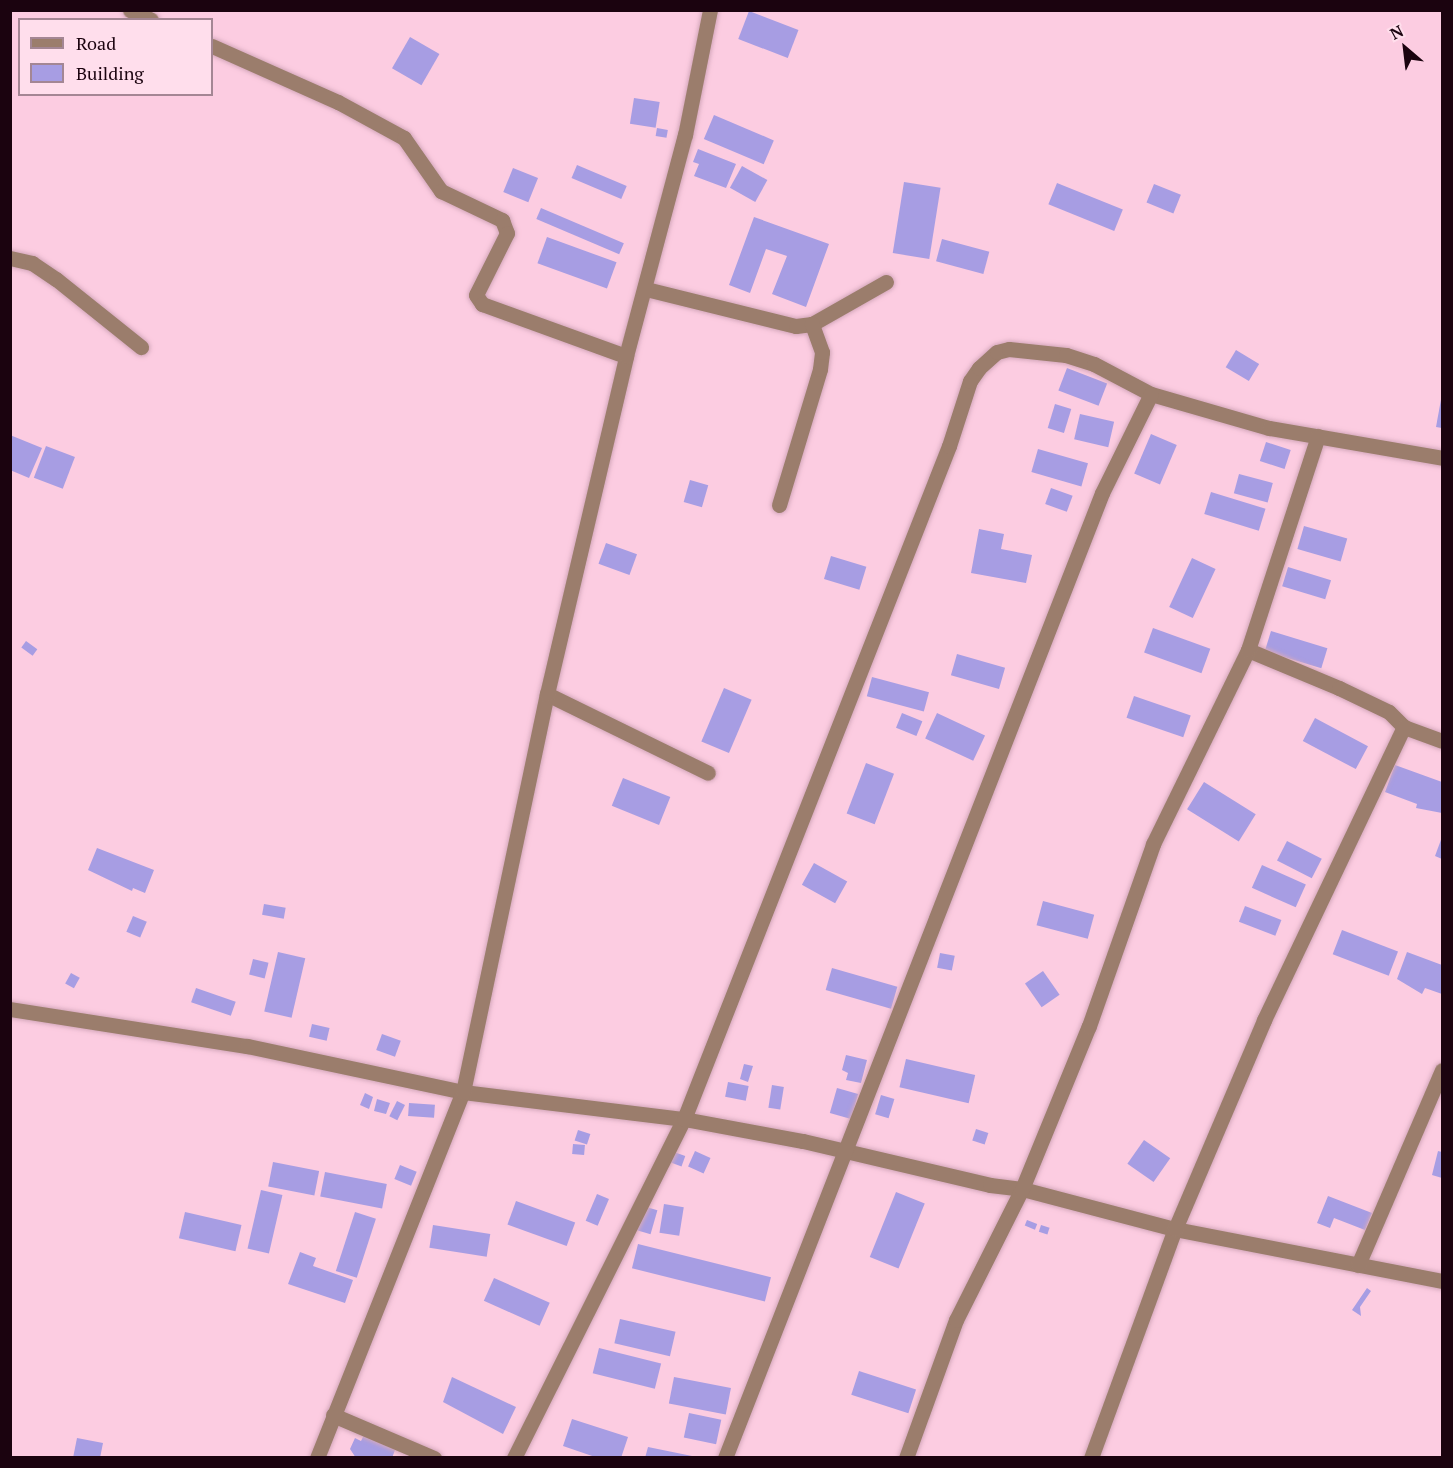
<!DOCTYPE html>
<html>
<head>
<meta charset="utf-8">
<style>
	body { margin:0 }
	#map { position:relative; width:1453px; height:1468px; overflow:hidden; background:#fccce1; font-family:"PT Serif",serif }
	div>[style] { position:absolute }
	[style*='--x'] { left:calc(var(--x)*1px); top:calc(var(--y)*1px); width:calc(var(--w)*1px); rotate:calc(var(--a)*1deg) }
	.building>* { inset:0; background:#a79de3; transform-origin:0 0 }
	.roads { filter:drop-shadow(0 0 2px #d4a8bb) drop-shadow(0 0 2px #d4a8bb) }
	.minor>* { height:15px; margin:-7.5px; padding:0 7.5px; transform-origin:7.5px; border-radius:7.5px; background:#9b7d6c }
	span { translate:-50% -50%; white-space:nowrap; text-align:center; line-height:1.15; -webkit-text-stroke:6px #ffdeec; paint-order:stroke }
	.frame { position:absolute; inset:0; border:12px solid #1b030f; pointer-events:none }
	.legend { position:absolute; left:18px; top:18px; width:195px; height:78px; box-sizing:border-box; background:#ffdeec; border:2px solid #a48694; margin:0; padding:8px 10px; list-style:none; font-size:18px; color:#1b030f }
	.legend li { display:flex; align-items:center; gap:12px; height:30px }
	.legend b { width:30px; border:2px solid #a48694 }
	.north { position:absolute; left:1375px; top:18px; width:60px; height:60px; -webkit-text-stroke:4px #ffdeec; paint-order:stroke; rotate:332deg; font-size:16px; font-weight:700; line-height:24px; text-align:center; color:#1b030f }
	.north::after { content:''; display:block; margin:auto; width:21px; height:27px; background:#1b030f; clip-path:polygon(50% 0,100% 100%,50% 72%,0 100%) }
</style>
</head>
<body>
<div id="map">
	<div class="building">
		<i style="left:749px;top:11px;width:53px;height:30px;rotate:21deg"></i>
		<i style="left:410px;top:37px;width:34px;height:36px;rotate:30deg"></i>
		<i style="left:634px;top:98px;width:26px;height:26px;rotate:9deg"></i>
		<i style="left:714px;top:115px;width:65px;height:26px;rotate:23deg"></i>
		<i style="left:657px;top:128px;width:11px;height:8px;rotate:10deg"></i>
		<i style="clip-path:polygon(698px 149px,736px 164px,726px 188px,694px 176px,699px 164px,693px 162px)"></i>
		<i style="left:577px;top:165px;width:54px;height:14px;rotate:23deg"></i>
		<i style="left:742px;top:166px;width:29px;height:25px;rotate:29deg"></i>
		<i style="left:513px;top:168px;width:27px;height:26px;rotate:22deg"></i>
		<i style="left:904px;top:182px;width:37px;height:72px;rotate:9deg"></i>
		<i style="left:1057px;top:183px;width:71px;height:23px;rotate:22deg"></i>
		<i style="left:1154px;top:184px;width:29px;height:20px;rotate:22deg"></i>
		<i style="left:541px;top:208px;width:90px;height:12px;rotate:23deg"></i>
		<i style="clip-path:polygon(754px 217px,829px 244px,806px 307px,772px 294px,787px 256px,766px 249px,750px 293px,729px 285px)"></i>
		<i style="left:547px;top:237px;width:74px;height:28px;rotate:20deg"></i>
		<i style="left:942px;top:239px;width:49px;height:23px;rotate:15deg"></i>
		<i style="left:1236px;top:350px;width:27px;height:20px;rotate:31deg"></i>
		<i style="left:1067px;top:368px;width:43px;height:24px;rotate:21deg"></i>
		<i style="clip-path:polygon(1442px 394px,1442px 428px,1436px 427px)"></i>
		<i style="left:1055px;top:404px;width:17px;height:25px;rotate:17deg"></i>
		<i style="left:1080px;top:414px;width:35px;height:26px;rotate:13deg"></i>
		<i style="left:1151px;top:434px;width:28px;height:43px;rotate:23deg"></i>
		<i style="clip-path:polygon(10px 435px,42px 448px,29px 478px,10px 470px)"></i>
		<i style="left:1266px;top:442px;width:26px;height:20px;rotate:18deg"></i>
		<i style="left:46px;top:446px;width:31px;height:34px;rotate:21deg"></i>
		<i style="left:1038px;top:449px;width:52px;height:24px;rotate:16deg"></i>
		<i style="left:1239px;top:474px;width:35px;height:20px;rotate:15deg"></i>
		<i style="left:690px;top:480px;width:19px;height:23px;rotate:16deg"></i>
		<i style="left:1051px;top:488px;width:23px;height:17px;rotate:20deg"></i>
		<i style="left:1211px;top:492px;width:57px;height:23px;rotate:17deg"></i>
		<i style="left:1304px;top:526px;width:45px;height:24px;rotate:16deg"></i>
		<i style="clip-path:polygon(979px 529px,1004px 534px,1001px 549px,1032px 555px,1026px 583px,971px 573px)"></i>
		<i style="left:606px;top:543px;width:33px;height:22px;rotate:20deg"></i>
		<i style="left:831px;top:556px;width:37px;height:24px;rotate:17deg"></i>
		<i style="left:1192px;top:558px;width:26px;height:54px;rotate:25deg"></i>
		<i style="left:1288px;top:567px;width:45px;height:20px;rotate:17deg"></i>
		<i style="left:1153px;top:628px;width:61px;height:26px;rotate:20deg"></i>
		<i style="left:1271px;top:631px;width:59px;height:21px;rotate:17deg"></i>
		<i style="left:26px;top:641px;width:14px;height:8px;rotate:36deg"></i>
		<i style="left:957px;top:654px;width:50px;height:22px;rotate:16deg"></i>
		<i style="left:872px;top:677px;width:59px;height:20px;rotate:15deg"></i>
		<i style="left:724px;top:688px;width:30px;height:58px;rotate:23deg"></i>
		<i style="left:1134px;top:696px;width:60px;height:23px;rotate:19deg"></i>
		<i style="left:902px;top:713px;width:22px;height:16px;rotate:22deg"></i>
		<i style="left:937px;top:713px;width:53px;height:28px;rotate:25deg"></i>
		<i style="left:1315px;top:718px;width:60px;height:26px;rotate:28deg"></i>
		<i style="left:866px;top:763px;width:30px;height:54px;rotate:21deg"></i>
		<i style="clip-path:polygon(1395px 765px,1442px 782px,1442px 813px,1416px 808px,1417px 804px,1385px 792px)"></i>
		<i style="left:623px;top:778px;width:51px;height:30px;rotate:22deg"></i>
		<i style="left:1204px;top:782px;width:61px;height:32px;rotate:32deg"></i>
		<i style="clip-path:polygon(1442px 837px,1442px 859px,1435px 856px)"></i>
		<i style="left:1287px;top:841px;width:39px;height:22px;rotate:27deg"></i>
		<i style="clip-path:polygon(97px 848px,154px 870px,145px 893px,133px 888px,132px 891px,88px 870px)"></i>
		<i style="left:814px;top:863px;width:38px;height:25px;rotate:29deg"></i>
		<i style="left:1262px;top:865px;width:48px;height:25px;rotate:24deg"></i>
		<i style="left:1043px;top:901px;width:53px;height:25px;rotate:15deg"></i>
		<i style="left:264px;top:904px;width:22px;height:11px;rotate:10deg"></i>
		<i style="left:1245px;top:906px;width:39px;height:17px;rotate:21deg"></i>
		<i style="left:133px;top:916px;width:15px;height:17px;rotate:23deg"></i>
		<i style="left:1342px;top:930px;width:60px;height:26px;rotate:21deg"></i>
		<i style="left:278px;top:952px;width:28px;height:61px;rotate:13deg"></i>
		<i style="clip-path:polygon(1407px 952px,1442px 965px,1442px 994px,1425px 988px,1422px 994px,1397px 979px)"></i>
		<i style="left:940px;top:953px;width:15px;height:15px;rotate:11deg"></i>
		<i style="left:253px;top:959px;width:16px;height:16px;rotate:14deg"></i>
		<i style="left:832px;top:968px;width:68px;height:23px;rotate:16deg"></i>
		<i style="left:1043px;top:971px;width:29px;height:22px;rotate:55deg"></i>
		<i style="left:71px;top:973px;width:10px;height:12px;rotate:29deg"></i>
		<i style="left:196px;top:988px;width:42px;height:15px;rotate:19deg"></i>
		<i style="left:312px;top:1024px;width:18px;height:13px;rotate:13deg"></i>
		<i style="left:382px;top:1034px;width:20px;height:17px;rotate:20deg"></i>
		<i style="clip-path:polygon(846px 1055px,867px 1060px,861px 1083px,846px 1080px,848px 1073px,842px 1070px)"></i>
		<i style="left:906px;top:1059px;width:71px;height:29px;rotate:13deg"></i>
		<i style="clip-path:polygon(744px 1064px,753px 1066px,748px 1082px,740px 1079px)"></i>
		<i style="left:728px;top:1082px;width:21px;height:15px;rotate:11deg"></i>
		<i style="left:772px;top:1085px;width:12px;height:23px;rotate:9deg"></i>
		<i style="left:837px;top:1088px;width:22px;height:26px;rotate:16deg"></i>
		<i style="clip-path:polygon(365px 1093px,373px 1097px,369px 1109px,360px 1105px)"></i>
		<i style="left:881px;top:1095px;width:14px;height:20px;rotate:17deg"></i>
		<i style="clip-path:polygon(377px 1099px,390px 1103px,386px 1114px,374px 1111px)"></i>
		<i style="left:397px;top:1101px;width:9px;height:17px;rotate:27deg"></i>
		<i style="left:409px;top:1103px;width:26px;height:13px;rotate:4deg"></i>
		<i style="left:976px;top:1129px;width:13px;height:12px;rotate:18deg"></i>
		<i style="left:578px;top:1130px;width:13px;height:11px;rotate:18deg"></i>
		<i style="left:1144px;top:1140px;width:32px;height:29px;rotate:35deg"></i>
		<i style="left:573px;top:1144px;width:12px;height:10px;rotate:5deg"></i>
		<i style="left:695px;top:1151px;width:17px;height:17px;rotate:24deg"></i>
		<i style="clip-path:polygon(1438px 1151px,1442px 1152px,1442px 1178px,1432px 1175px)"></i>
		<i style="left:674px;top:1152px;width:12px;height:11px;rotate:20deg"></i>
		<i style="left:273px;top:1162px;width:47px;height:25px;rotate:11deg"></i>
		<i style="left:400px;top:1165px;width:18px;height:15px;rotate:22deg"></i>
		<i style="left:325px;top:1172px;width:63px;height:25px;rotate:11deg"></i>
		<i style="left:261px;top:1190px;width:22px;height:60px;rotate:13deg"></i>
		<i style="left:896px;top:1192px;width:31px;height:70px;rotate:22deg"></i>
		<i style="left:597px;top:1194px;width:13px;height:29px;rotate:23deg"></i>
		<i style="clip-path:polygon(1328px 1196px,1372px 1213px,1365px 1230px,1334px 1218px,1330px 1228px,1317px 1223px)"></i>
		<i style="left:516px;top:1201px;width:63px;height:25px;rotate:20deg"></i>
		<i style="left:664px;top:1204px;width:20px;height:29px;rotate:9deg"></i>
		<i style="left:643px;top:1206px;width:15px;height:25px;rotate:16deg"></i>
		<i style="left:185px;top:1212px;width:58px;height:27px;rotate:13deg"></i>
		<i style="left:355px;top:1212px;width:22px;height:62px;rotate:18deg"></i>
		<i style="left:1027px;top:1220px;width:11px;height:6px;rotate:22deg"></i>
		<i style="left:433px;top:1225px;width:58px;height:23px;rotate:9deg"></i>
		<i style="left:1041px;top:1225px;width:9px;height:7px;rotate:18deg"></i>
		<i style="left:638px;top:1244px;width:137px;height:25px;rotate:14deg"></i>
		<i style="clip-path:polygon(300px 1252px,316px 1258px,313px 1266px,353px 1280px,345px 1303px,288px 1284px)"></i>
		<i style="left:494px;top:1278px;width:61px;height:25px;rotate:24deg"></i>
		<i style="clip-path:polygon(1367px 1288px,1371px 1291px,1360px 1307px,1361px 1316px,1352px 1310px)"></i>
		<i style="left:620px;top:1319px;width:57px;height:25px;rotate:13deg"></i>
		<i style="left:599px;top:1348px;width:64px;height:26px;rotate:14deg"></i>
		<i style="left:859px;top:1371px;width:60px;height:25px;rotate:18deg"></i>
		<i style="clip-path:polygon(452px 1377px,516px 1407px,503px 1434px,443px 1402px)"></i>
		<i style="left:674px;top:1377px;width:58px;height:27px;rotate:11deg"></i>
		<i style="left:689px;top:1413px;width:33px;height:25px;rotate:12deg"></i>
		<i style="clip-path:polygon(572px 1419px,628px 1437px,621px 1458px,598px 1458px,563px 1446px)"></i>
		<i style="clip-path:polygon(364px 1435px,395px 1450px,392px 1458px,356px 1458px,350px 1449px,355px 1438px,361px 1441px)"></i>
		<i style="clip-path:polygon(77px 1438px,103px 1443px,100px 1458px,73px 1458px)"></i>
		<i style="clip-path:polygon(648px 1447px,692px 1456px,692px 1458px,645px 1458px)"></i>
	</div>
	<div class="roads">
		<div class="minor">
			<i style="--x:130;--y:10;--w:23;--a:25"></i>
			<i style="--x:212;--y:46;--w:138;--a:24"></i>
			<i style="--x:338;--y:102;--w:75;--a:28.6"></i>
			<i style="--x:404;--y:138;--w:65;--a:55.1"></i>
			<i style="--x:441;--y:191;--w:68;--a:25.4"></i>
			<i style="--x:502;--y:220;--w:14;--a:69"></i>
			<i style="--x:507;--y:233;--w:69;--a:116.6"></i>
			<i style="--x:476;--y:295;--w:11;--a:56"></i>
			<i style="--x:482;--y:304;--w:153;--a:19.9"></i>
			<i style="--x:10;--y:258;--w:23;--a:13"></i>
			<i style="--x:32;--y:263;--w:29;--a:34"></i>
			<i style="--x:56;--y:279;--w:109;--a:38.7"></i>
			<i style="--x:646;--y:289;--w:154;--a:13.9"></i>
			<i style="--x:796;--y:326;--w:16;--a:-7"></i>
			<i style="--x:812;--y:324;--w:85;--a:-29.6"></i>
			<i style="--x:779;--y:505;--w:142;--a:-73.2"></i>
			<i style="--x:820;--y:369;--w:17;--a:-83"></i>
			<i style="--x:822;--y:352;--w:30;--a:-110"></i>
			<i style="--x:1248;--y:650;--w:99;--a:22.7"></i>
			<i style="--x:1339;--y:688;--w:55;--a:25.6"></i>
			<i style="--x:1389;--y:712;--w:21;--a:45"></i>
			<i style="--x:1404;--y:727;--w:40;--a:20.2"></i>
			<i style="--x:547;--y:694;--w:179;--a:26.1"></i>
			<i style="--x:10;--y:1009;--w:240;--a:8.9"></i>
			<i style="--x:247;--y:1046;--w:221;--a:12"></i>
			<i style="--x:463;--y:1092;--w:223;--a:7"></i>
			<i style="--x:684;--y:1119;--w:121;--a:10.5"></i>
			<i style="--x:803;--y:1141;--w:192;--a:13.2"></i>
			<i style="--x:990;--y:1185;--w:32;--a:7"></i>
			<i style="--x:1022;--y:1189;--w:158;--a:14.7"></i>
			<i style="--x:1175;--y:1229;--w:272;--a:11"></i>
			<i style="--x:1358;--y:1265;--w:212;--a:-66.7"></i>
			<i style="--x:333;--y:1415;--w:110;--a:23.1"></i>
			<i style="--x:317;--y:1458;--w:394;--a:-68.3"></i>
			<i style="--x:463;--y:1092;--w:407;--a:-78.1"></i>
			<i style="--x:547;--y:694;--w:347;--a:-76.8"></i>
			<i style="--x:626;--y:356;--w:229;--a:-75.1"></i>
			<i style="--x:685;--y:135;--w:127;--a:-78.7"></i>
			<i style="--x:514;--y:1458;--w:379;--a:-63.4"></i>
			<i style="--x:684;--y:1119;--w:723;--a:-68.51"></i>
			<i style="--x:949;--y:446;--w:68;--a:-72.1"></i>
			<i style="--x:970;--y:381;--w:16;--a:-55"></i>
			<i style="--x:979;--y:368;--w:24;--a:-42"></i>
			<i style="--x:997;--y:352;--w:12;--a:-14"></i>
			<i style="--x:1009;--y:349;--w:57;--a:6"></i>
			<i style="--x:1066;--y:355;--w:29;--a:18"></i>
			<i style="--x:1094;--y:364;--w:64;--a:27.8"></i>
			<i style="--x:1151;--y:394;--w:123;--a:16.1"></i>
			<i style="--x:1269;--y:428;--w:176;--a:9.8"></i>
			<i style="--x:725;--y:1458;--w:1036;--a:-68.66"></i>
			<i style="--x:1102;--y:493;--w:110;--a:-63.7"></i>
			<i style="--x:906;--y:1458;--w:147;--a:-70.1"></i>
			<i style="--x:956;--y:1320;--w:147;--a:-63.3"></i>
			<i style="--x:1022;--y:1189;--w:176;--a:-67.7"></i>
			<i style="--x:1089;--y:1026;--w:193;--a:-70.6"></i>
			<i style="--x:1153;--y:844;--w:216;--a:-63.9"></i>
			<i style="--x:1248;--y:650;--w:225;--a:-71.9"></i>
			<i style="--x:1091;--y:1458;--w:244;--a:-69.9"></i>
			<i style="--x:1175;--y:1229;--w:227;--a:-66.9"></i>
			<i style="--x:1264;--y:1020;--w:325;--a:-64.5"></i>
		</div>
	</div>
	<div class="frame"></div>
	<ul class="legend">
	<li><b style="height:8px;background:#9b7d6c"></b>Road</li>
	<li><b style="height:16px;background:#a79de3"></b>Building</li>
	</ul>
	<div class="north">N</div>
</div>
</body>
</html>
